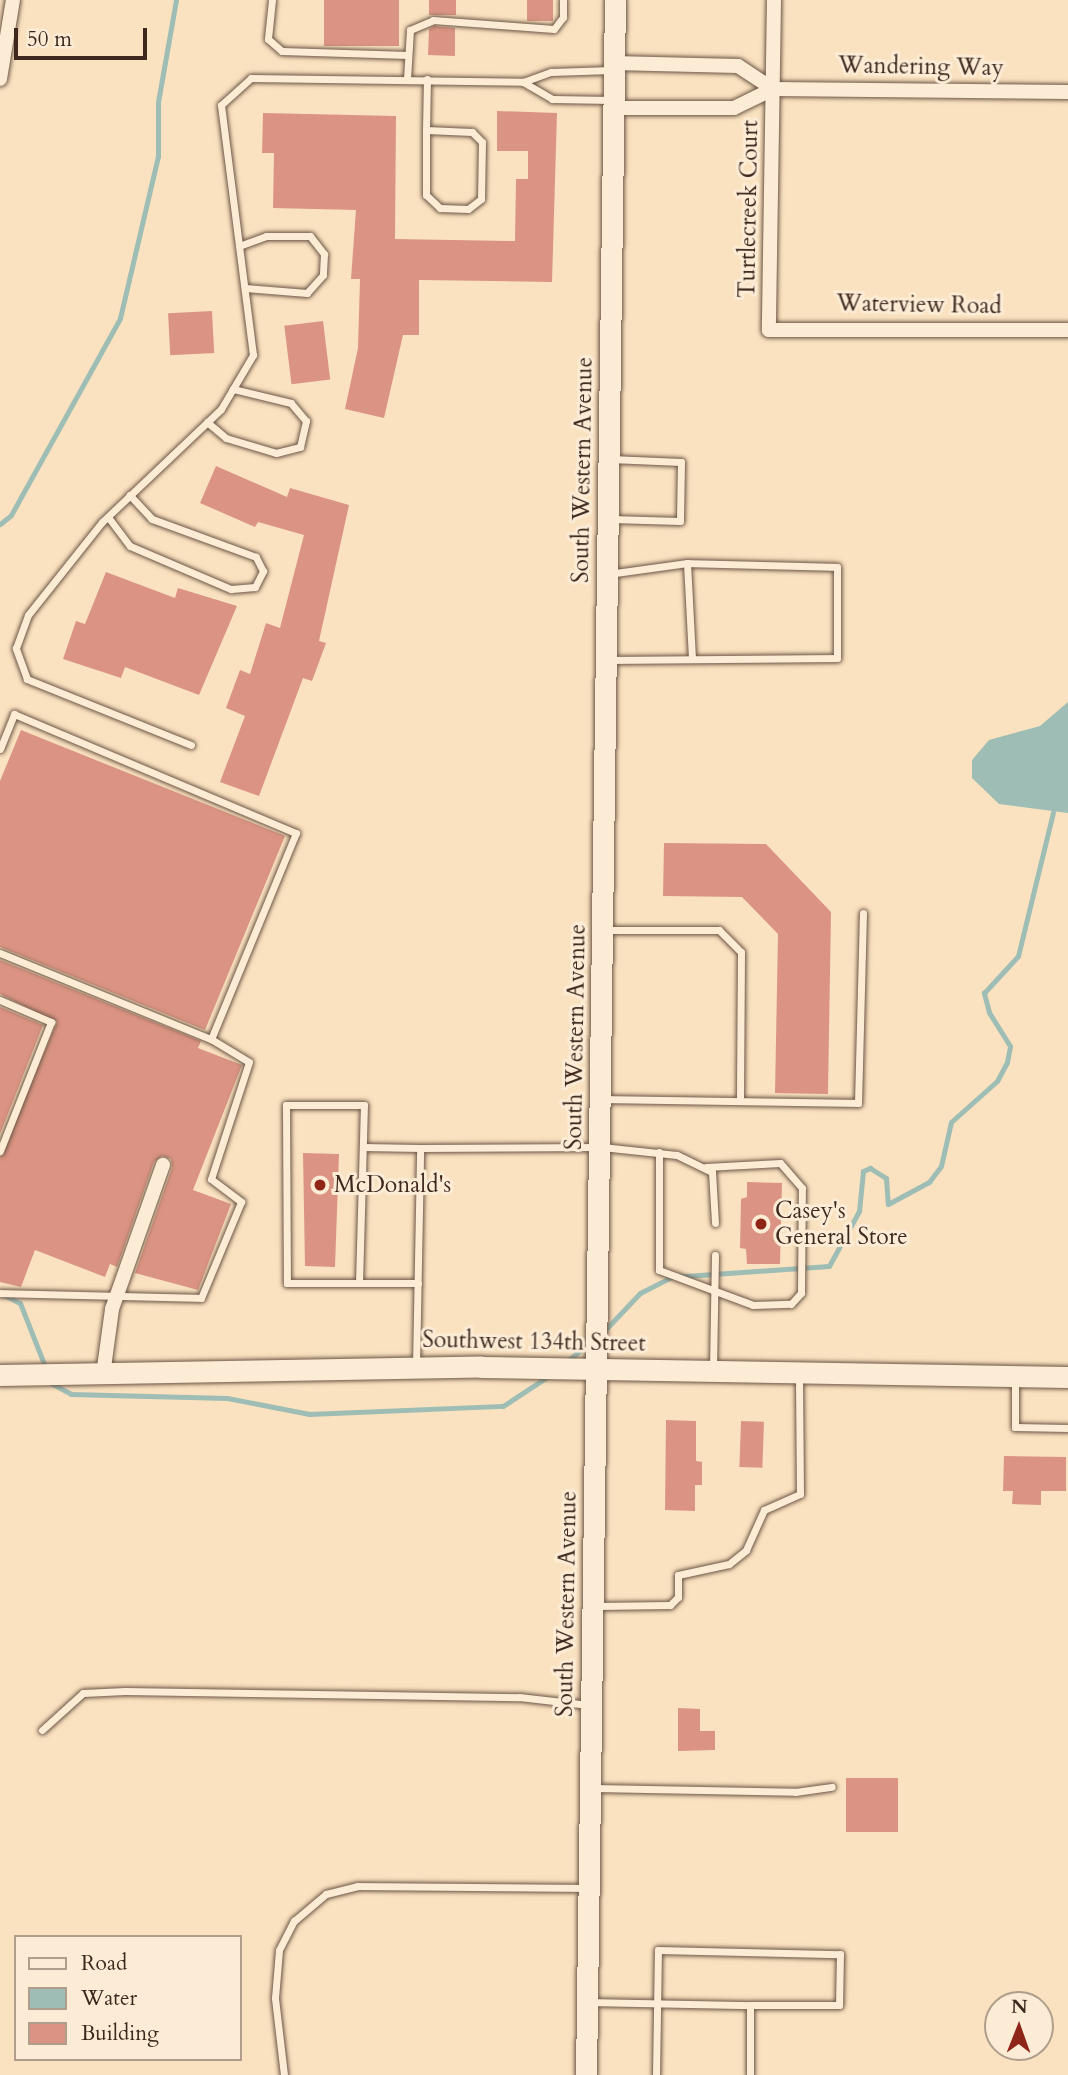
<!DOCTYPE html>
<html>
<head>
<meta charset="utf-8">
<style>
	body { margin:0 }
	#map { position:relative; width:1068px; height:2075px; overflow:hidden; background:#fae2c0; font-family:Cardo,serif }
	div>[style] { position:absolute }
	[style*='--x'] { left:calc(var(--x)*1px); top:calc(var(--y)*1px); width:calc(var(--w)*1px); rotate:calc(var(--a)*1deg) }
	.water>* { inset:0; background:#9ebdb5 }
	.stream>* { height:5px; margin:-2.5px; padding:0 2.5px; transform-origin:2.5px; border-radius:2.5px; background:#9ebdb5 }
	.building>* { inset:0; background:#db9483; transform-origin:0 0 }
	.roads { filter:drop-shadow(0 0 2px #6d5646) drop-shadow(0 0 2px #6d5646) }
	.lane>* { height:7px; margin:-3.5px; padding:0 3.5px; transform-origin:3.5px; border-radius:3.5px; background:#fcecd6 }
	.street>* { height:14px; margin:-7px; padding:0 7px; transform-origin:7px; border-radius:7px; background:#fcecd6 }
	.secondary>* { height:21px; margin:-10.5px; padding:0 10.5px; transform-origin:10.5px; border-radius:10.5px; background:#fcecd6 }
	.dots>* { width:19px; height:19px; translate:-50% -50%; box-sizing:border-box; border:4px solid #fcecd6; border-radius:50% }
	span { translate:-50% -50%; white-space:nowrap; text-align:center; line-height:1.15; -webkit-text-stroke:6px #fcecd6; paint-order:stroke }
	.street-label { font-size:23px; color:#3e281e }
	.poi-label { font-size:23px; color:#3e281e }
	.left { translate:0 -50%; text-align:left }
	.legend { position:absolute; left:14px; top:1935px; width:228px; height:126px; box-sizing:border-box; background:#fcecd6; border:2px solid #b09e8c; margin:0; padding:9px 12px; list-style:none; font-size:21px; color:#3e281e }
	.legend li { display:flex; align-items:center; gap:14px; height:35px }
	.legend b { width:35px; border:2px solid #b09e8c }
	.north { position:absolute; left:984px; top:1991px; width:70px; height:70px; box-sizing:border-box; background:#fcecd6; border:2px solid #b09e8c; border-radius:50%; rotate:1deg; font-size:19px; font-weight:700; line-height:28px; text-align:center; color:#3e281e }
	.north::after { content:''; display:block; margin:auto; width:24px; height:32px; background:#8f2418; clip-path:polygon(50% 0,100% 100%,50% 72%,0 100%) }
	.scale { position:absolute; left:14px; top:28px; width:133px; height:32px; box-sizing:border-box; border:4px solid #3e281e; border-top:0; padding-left:9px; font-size:21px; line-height:24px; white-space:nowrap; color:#3e281e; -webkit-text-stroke:5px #fcecd6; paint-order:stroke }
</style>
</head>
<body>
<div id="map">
	<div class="water">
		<i style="clip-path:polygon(1068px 702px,1068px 813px,999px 804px,972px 778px,972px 760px,989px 740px,1040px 726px)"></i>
	</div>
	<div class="stream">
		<i style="--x:0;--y:524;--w:14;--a:-39"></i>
		<i style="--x:11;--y:515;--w:225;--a:-61"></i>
		<i style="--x:120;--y:318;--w:166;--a:-76.8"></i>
		<i style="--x:158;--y:156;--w:54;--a:-90"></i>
		<i style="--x:158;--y:102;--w:104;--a:-80"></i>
		<i style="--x:2;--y:1294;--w:20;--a:27"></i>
		<i style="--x:20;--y:1303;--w:71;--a:68.5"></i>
		<i style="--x:604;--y:1331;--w:52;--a:-46.5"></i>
		<i style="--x:640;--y:1293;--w:35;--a:-27"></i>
		<i style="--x:671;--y:1277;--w:158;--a:-4"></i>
		<i style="--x:829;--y:1266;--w:63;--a:-61.4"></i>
		<i style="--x:859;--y:1211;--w:40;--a:-84.3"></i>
		<i style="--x:863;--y:1171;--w:8;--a:-23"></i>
		<i style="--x:870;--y:1168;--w:19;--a:32"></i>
		<i style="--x:886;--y:1178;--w:26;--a:86"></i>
		<i style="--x:888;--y:1204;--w:47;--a:-28.2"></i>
		<i style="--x:929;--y:1182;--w:20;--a:-53"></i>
		<i style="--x:941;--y:1166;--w:45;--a:-77.2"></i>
		<i style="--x:951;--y:1122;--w:62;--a:-41.7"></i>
		<i style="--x:997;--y:1081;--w:21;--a:-62"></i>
		<i style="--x:1007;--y:1062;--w:16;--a:-79"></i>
		<i style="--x:1010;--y:1046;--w:40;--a:-122"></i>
		<i style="--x:989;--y:1012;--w:20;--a:-105"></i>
		<i style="--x:984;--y:993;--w:50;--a:-47.4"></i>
		<i style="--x:1018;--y:956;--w:148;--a:-76.3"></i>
		<i style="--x:566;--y:1362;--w:32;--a:-39"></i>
		<i style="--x:47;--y:1381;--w:27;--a:28"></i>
		<i style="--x:71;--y:1394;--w:156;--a:1.5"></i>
		<i style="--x:227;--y:1398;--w:84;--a:11"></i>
		<i style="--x:309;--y:1414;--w:194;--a:-2.4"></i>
		<i style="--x:503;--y:1406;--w:56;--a:-33.4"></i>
	</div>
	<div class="building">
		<i style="left:324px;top:0;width:75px;height:46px"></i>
		<i style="left:429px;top:0;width:27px;height:15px"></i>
		<i style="left:527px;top:0;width:26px;height:21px"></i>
		<i style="clip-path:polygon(434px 26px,455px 28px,455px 56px,428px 55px,429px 29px)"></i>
		<i style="clip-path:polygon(497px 111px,557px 113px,552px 282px,419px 280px,419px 335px,403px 335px,384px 418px,345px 409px,358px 348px,360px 279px,351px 279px,356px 210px,273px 208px,274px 153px,262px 153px,263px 113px,396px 116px,395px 239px,515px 241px,516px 179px,528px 179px,528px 151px,497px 151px)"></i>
		<i style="left:212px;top:311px;width:42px;height:44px;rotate:87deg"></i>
		<i style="left:323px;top:321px;width:59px;height:39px;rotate:83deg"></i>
		<i style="clip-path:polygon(216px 466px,287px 497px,290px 488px,349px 505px,319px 641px,326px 643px,312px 681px,303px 678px,259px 796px,220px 782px,245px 716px,226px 708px,240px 670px,250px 674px,266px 623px,280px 628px,304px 535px,258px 522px,255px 527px,200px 503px)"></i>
		<i style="clip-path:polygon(106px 572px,175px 598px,178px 588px,237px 606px,199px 695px,125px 667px,121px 678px,63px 659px,76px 621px,85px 624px)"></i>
		<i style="clip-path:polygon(21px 730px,285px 836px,205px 1030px,0 947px,0 781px)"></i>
		<i style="clip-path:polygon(664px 843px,766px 844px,831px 912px,828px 1094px,775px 1093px,778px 934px,742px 897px,663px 896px)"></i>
		<i style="clip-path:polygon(0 960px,201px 1041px,198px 1048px,242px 1065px,193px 1190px,231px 1204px,198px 1290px,135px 1273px,172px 1168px,171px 1159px,162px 1156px,154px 1162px,117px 1267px,110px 1264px,105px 1277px,35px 1250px,21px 1287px,0 1282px,0 1157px,57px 1022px,0 994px)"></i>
		<i style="clip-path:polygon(0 1007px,43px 1025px,0 1134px)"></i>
		<i style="clip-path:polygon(303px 1153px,339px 1154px,335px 1267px,305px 1266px)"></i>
		<i style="clip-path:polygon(747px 1182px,782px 1183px,780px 1264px,747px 1264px,746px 1249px,740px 1248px,741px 1199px,747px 1197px)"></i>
		<i style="clip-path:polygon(666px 1420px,696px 1421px,696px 1461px,702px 1462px,702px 1485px,695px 1485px,695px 1511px,665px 1510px)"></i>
		<i style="left:741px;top:1421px;width:23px;height:46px;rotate:2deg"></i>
		<i style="clip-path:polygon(1004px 1456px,1066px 1457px,1066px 1491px,1041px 1491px,1041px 1505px,1012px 1504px,1013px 1491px,1003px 1491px)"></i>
		<i style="clip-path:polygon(678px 1708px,700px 1709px,700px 1731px,715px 1731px,715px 1750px,678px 1751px)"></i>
		<i style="left:846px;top:1778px;width:52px;height:54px"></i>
	</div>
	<div class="roads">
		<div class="lane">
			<i style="--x:272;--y:0;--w:39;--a:96"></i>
			<i style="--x:268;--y:39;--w:18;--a:41"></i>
			<i style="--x:282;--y:51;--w:126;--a:1.8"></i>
			<i style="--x:407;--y:79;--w:49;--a:-86.5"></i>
			<i style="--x:410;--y:30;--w:25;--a:-23"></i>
			<i style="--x:433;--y:20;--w:121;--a:4.3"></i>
			<i style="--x:554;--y:29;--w:15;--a:-53"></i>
			<i style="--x:563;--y:17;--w:17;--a:-90"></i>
			<i style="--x:523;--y:82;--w:34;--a:30"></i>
			<i style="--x:552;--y:99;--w:60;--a:1"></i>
			<i style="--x:426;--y:130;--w:46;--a:2.5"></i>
			<i style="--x:472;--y:132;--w:14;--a:45"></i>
			<i style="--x:482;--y:142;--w:57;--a:91"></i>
			<i style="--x:481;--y:199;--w:16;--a:142"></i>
			<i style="--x:468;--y:209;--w:28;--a:-178"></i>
			<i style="--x:440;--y:208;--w:19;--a:-137"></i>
			<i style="--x:426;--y:195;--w:65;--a:-90"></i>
			<i style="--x:426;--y:130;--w:51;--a:-88.9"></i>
			<i style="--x:239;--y:246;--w:29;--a:-20"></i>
			<i style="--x:266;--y:236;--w:44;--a:0"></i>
			<i style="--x:310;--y:236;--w:23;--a:52"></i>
			<i style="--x:324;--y:254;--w:21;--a:93"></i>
			<i style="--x:323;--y:275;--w:24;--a:132"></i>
			<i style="--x:307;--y:293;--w:62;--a:-175.4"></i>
			<i style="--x:207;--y:422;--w:25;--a:40"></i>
			<i style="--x:226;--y:438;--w:52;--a:16.7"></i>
			<i style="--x:276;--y:453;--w:25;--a:-14"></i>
			<i style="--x:300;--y:447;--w:27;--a:-77"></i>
			<i style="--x:306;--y:421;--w:23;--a:-130"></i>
			<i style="--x:291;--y:403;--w:60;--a:-166.4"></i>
			<i style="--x:610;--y:459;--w:71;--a:2.4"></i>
			<i style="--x:681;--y:462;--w:59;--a:91"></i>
			<i style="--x:680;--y:521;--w:70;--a:-178.4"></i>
			<i style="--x:108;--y:517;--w:36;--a:53"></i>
			<i style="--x:130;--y:546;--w:110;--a:23.1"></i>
			<i style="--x:231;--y:589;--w:24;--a:-5"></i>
			<i style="--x:255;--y:587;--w:18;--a:-63"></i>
			<i style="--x:263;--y:571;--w:16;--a:-117"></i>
			<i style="--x:256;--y:557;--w:111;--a:-159.9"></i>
			<i style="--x:152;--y:519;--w:33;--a:-133"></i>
			<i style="--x:687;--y:563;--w:96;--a:87"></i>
			<i style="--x:608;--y:574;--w:80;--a:-7.9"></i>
			<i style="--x:687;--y:563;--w:150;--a:1.5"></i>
			<i style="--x:837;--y:567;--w:91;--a:90"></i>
			<i style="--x:837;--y:658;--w:227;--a:179.5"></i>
			<i style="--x:191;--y:745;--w:177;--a:-158.1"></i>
			<i style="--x:27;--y:679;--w:33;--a:-110"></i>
			<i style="--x:16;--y:648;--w:35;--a:-70"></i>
			<i style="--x:28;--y:615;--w:119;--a:-51.5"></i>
			<i style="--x:102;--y:522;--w:164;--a:-43.5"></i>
			<i style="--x:221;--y:409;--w:63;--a:-59.3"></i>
			<i style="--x:253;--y:355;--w:252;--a:-97.3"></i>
			<i style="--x:221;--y:105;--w:40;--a:-42"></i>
			<i style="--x:251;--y:78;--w:272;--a:0.8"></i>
			<i style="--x:523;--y:82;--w:30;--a:-20"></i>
			<i style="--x:551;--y:72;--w:61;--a:-1.9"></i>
			<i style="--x:0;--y:749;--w:38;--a:-68"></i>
			<i style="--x:14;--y:714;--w:306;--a:22.9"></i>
			<i style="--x:296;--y:833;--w:223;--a:112.4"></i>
			<i style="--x:211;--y:1039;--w:44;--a:31.2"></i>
			<i style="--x:249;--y:1062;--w:123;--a:108"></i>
			<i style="--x:211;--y:1179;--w:38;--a:37"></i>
			<i style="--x:241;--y:1202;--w:104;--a:112.6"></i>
			<i style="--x:201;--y:1298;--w:201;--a:-178.6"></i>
			<i style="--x:604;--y:930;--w:115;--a:0"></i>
			<i style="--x:719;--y:930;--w:31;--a:45"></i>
			<i style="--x:741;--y:952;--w:149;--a:90.4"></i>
			<i style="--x:0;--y:953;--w:228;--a:22.2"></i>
			<i style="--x:0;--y:1000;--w:56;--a:23.3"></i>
			<i style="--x:51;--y:1022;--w:139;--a:111.6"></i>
			<i style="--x:603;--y:1099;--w:255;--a:0.9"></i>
			<i style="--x:858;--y:1103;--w:190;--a:-88.5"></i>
			<i style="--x:363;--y:1147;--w:57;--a:1"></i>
			<i style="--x:659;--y:1152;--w:118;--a:90"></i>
			<i style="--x:659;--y:1270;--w:100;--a:20.4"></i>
			<i style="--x:753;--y:1305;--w:38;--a:-2"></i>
			<i style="--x:791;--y:1304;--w:15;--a:-48"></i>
			<i style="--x:801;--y:1293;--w:105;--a:-89.5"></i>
			<i style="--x:802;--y:1188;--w:33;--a:-131"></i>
			<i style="--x:780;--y:1163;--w:74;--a:176.9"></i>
			<i style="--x:359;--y:1283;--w:178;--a:-88.4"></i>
			<i style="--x:364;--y:1105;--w:78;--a:180"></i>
			<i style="--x:286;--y:1105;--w:178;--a:89.7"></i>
			<i style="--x:287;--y:1283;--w:131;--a:0"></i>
			<i style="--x:416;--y:1366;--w:218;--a:-88.9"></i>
			<i style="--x:420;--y:1148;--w:182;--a:-0.3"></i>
			<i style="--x:602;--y:1147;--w:75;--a:6.1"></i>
			<i style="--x:677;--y:1155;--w:39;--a:26"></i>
			<i style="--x:712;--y:1172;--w:51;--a:86.6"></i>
			<i style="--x:713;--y:1369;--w:114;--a:-89"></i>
			<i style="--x:1015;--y:1377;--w:50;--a:90"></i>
			<i style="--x:1015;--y:1427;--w:53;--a:1.1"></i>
			<i style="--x:597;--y:1606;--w:73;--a:-0.8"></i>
			<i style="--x:670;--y:1605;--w:11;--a:-45"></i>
			<i style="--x:678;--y:1597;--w:22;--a:-90"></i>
			<i style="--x:678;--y:1575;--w:52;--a:-12.2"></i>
			<i style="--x:729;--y:1564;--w:22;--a:-39"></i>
			<i style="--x:746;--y:1550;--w:44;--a:-65.8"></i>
			<i style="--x:764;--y:1510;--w:39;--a:-24"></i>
			<i style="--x:800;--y:1494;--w:118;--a:-90.5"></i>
			<i style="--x:42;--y:1730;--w:55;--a:-42.1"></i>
			<i style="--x:83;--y:1693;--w:42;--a:-2.7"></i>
			<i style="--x:125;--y:1691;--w:394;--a:0.9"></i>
			<i style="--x:519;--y:1697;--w:70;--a:6.5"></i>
			<i style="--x:594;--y:1788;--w:201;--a:1.1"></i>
			<i style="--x:795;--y:1792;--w:37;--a:-8"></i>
			<i style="--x:590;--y:2002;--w:160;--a:1.1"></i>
			<i style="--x:284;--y:2075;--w:78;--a:-96.7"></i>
			<i style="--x:275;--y:1998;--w:48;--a:-85.2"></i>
			<i style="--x:279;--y:1950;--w:33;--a:-63"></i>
			<i style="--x:294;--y:1921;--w:42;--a:-40.2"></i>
			<i style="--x:326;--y:1894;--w:32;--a:-14"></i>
			<i style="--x:357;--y:1886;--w:231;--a:0.5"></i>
			<i style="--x:656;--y:2075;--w:125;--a:-89.1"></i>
			<i style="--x:658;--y:1950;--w:182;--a:1.3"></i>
			<i style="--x:840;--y:1954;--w:51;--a:91.1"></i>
			<i style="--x:839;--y:2005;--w:89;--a:180"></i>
			<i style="--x:750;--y:2005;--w:70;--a:90"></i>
		</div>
		<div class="street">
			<i style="--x:774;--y:0;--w:330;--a:90.9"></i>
			<i style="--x:769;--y:330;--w:299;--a:0"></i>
			<i style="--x:0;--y:79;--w:80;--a:-80.7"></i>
			<i style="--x:773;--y:89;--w:295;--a:0.6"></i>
			<i style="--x:613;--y:108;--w:121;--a:0"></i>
			<i style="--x:734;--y:108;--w:43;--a:-26"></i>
			<i style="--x:773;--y:89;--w:42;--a:-146.7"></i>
			<i style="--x:738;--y:66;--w:125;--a:-178.6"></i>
			<i style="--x:103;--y:1375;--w:67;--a:-82.2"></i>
			<i style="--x:112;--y:1309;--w:153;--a:-70.5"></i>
		</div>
		<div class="secondary">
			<i style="--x:0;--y:1375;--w:481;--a:-1"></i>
			<i style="--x:481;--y:1367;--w:587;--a:0.98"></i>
			<i style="--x:586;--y:2075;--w:2075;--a:-89.2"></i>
		</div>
	</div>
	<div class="dots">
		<i style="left:320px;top:1185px;background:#8f2418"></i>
		<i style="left:761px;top:1224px;background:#8f2418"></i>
	</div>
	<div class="street-label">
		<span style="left:921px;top:67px;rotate:1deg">Wandering Way</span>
		<span style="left:749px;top:209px;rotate:-89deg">Turtlecreek Court</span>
		<span style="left:919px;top:305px;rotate:1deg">Waterview Road</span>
		<span style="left:583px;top:470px;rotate:-89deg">South Western Avenue</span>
		<span style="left:576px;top:1037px;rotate:-89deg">South Western Avenue</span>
		<span style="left:534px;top:1342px;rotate:1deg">Southwest 134th Street</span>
		<span style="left:567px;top:1604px;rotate:-89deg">South Western Avenue</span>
	</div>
	<div class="poi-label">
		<span class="left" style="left:334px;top:1185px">McDonald's</span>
		<span class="left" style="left:775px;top:1224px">Casey's<br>General Store</span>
	</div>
	<ul class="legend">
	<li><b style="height:9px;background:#fcecd6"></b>Road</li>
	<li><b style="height:19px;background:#9ebdb5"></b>Water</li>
	<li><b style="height:19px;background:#db9483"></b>Building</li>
	</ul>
	<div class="north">N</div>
	<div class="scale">50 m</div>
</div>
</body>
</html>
